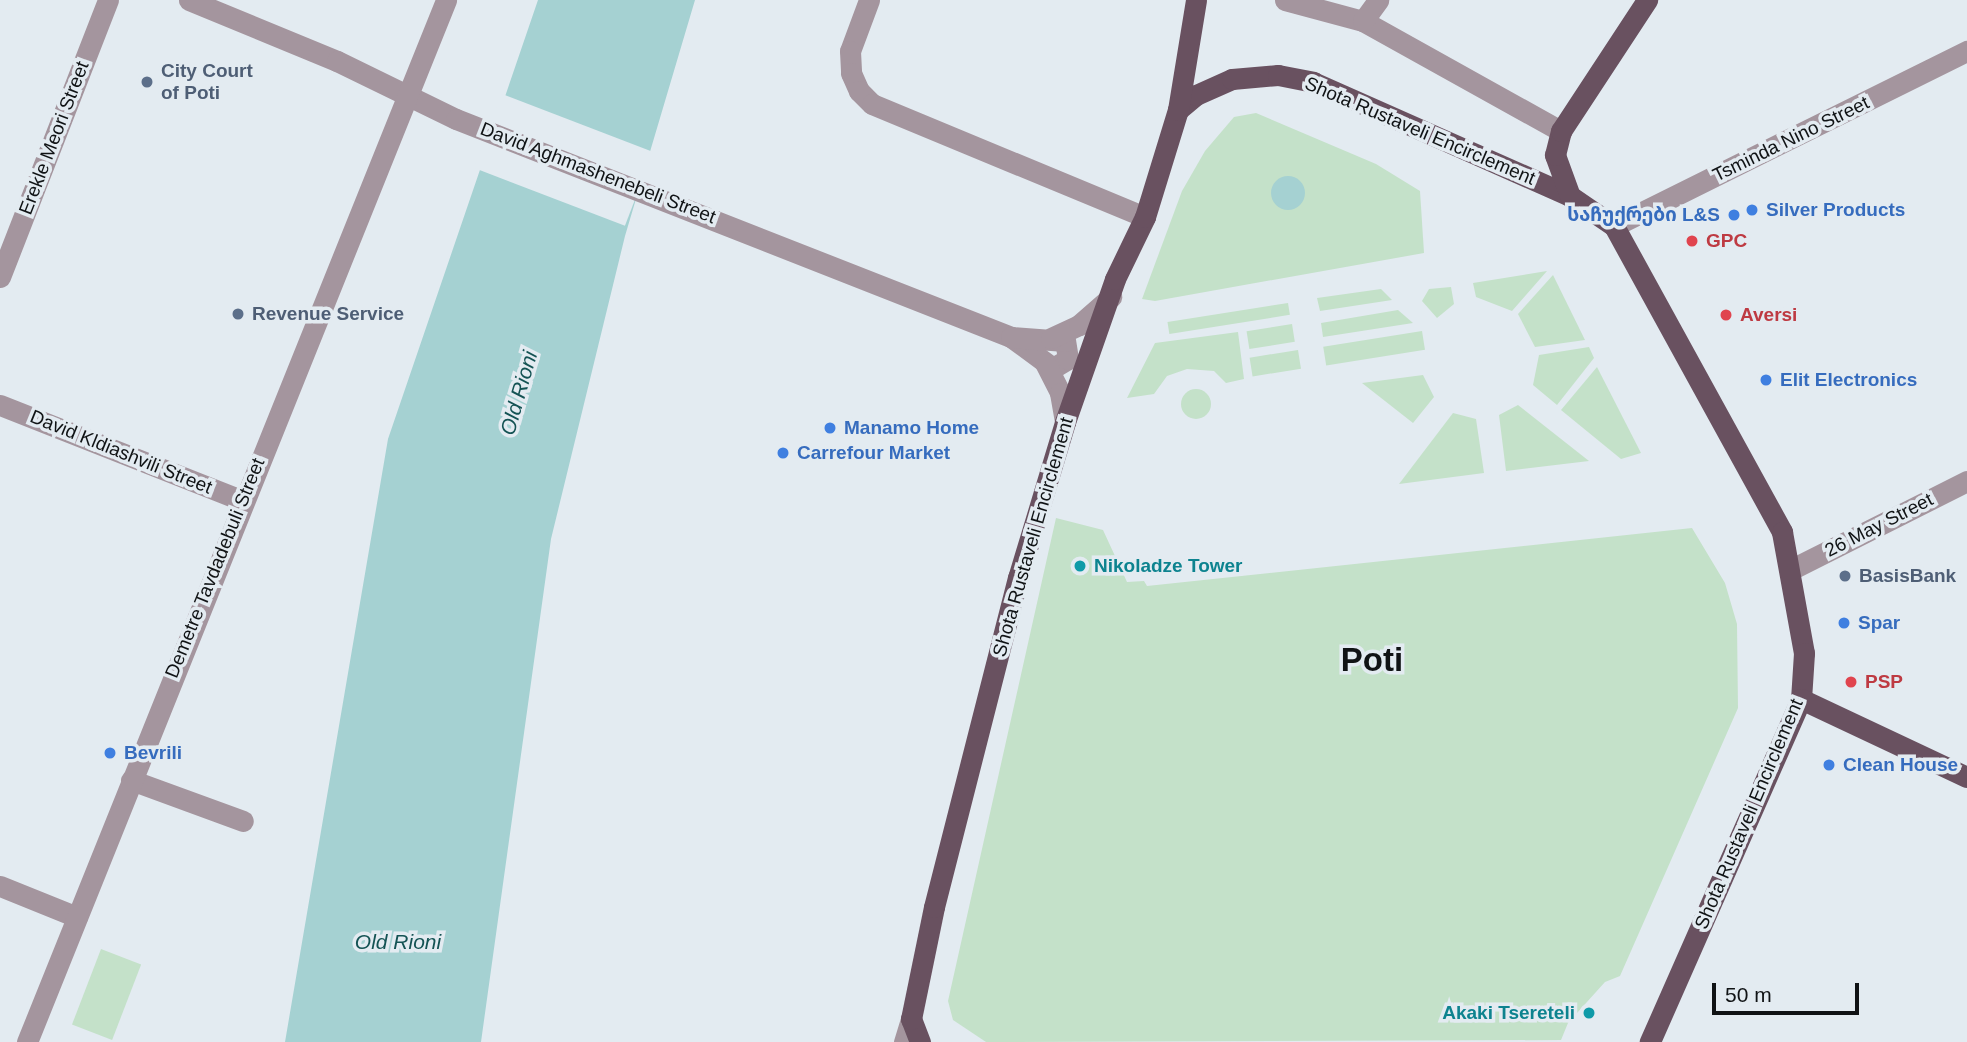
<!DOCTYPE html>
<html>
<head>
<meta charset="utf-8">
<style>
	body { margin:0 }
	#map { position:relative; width:1967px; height:1042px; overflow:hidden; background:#e3ebf1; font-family:Arial,"Noto Sans Georgian",sans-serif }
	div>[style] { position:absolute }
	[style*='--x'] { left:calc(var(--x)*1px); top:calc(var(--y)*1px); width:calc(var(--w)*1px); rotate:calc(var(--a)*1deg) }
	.green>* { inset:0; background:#c4e1c9; transform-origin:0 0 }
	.round { border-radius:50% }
	.water>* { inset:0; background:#a5d1d2 }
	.pier>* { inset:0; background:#e3ebf1; transform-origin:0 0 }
	.minor>* { height:21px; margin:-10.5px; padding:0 10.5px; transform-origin:10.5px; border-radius:10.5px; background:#a4959e }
	.major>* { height:21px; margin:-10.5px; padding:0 10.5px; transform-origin:10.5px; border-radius:10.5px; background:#695160 }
	.dots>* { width:19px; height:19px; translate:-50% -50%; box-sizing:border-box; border:4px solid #e3ebf1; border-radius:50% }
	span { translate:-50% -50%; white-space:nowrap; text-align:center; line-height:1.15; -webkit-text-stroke:7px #e3ebf1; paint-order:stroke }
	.service-label { font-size:19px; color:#4e5e75; font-weight:700 }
	.left { translate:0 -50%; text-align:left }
	.street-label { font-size:19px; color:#101315 }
	.shop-label { font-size:19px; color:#366cbe; font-weight:700 }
	.right { translate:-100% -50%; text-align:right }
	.health-label { font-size:19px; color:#be3a42; font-weight:700 }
	.culture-label { font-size:19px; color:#0d838f; font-weight:700 }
	.water-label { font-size:21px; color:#145354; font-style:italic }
	.town-label { font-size:33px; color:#101315; font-weight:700 }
	.scale { position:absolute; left:1712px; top:983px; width:147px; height:32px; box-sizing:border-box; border:4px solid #101315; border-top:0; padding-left:9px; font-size:21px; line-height:24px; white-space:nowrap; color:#101315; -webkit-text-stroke:5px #e3ebf1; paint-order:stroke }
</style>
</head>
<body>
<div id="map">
	<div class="green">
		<i style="clip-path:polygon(1256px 113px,1376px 164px,1420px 191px,1424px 253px,1155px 301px,1142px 299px,1182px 191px,1205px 151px,1234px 117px)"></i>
		<i style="clip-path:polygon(1547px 271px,1512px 311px,1476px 297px,1473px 283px)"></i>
		<i style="clip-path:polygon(1553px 275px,1585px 340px,1535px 347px,1518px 314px)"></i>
		<i style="clip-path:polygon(1451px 287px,1454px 304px,1437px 318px,1422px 301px,1429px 289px)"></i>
		<i style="clip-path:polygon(1381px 289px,1392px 300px,1320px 311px,1317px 298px)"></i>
		<i style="left:1288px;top:303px;width:12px;height:122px;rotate:81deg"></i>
		<i style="clip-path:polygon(1398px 310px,1413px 323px,1323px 337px,1321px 323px)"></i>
		<i style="left:1292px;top:324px;width:18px;height:46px;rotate:81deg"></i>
		<i style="left:1422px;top:331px;width:19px;height:100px;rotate:81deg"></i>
		<i style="clip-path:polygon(1238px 332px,1244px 379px,1226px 383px,1214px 371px,1187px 369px,1167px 376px,1154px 394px,1127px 398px,1155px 343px)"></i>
		<i style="clip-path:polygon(1589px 347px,1594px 358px,1557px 405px,1533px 385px,1539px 355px)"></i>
		<i style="left:1298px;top:350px;width:19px;height:49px;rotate:81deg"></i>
		<i style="clip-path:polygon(1597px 367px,1641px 453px,1621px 459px,1561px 410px)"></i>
		<i style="clip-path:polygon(1423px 375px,1434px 397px,1413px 423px,1362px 383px)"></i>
		<i class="round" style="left:1181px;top:389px;width:30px;height:30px"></i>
		<i style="clip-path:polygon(1518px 405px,1589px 461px,1506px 471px,1499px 415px)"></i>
		<i style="clip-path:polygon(1453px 413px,1476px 419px,1484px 473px,1399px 484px)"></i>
		<i style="clip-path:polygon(1056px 518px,1103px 530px,1127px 582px,1144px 581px,1147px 586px,1692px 528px,1725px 583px,1737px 624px,1738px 708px,1620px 976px,1605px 982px,1568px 1023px,1561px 1040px,986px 1042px,953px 1020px,948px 1001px)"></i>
		<i style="left:101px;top:949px;width:43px;height:81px;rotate:21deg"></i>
	</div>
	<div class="water">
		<i style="clip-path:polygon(538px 0,695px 0,625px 236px,551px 539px,481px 1042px,285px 1042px,388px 439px)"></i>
		<i class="round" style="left:1271px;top:176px;width:34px;height:34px"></i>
	</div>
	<div class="pier">
		<i style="left:502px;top:94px;width:162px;height:79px;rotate:21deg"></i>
	</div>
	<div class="minor">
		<i style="--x:189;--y:0;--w:160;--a:22.4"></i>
		<i style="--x:337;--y:61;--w:132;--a:26"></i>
		<i style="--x:456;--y:119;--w:596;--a:21.44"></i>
		<i style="--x:1011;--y:337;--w:52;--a:36.4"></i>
		<i style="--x:1053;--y:368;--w:17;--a:-31"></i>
		<i style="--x:1068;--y:359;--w:18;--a:-99"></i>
		<i style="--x:1065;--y:341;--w:54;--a:-175.8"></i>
		<i style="--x:869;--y:0;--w:54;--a:110.4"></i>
		<i style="--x:850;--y:51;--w:22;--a:87"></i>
		<i style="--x:851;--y:73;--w:20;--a:66"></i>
		<i style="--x:859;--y:91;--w:18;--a:45"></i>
		<i style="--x:872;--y:104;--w:295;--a:22.5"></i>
		<i style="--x:1285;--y:0;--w:81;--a:15.1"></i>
		<i style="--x:1363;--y:21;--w:227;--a:29.1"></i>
		<i style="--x:1363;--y:21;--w:26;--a:-54"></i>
		<i style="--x:1614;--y:226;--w:394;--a:-26.4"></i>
		<i style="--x:0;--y:277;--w:297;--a:-68.7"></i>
		<i style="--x:1051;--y:338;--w:31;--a:-25"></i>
		<i style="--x:1079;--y:325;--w:43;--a:-41.2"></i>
		<i style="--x:1045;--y:363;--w:34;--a:63"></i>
		<i style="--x:1060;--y:393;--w:29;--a:80"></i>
		<i style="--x:0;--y:405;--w:259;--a:21.5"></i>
		<i style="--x:1792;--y:569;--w:196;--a:-26.7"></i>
		<i style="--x:131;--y:780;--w:119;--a:20.1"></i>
		<i style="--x:0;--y:886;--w:83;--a:21.9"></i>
		<i style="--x:27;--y:1042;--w:1123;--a:-68.09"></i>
		<i style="--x:904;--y:1042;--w:24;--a:-73"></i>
	</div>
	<div class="major">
		<i style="--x:1178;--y:110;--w:23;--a:-40"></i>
		<i style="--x:1196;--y:95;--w:39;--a:-24"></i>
		<i style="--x:1232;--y:79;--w:46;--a:-5"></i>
		<i style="--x:1278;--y:75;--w:36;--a:11"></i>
		<i style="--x:1313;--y:82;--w:281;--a:23.9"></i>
		<i style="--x:1570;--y:196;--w:53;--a:34.3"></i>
		<i style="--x:1614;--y:226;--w:349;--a:61.2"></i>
		<i style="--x:1782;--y:532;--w:123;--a:79.7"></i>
		<i style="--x:1804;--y:653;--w:46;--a:93.7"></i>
		<i style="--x:1801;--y:699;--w:375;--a:113.8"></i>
		<i style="--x:1570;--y:196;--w:44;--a:-110.1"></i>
		<i style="--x:1555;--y:155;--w:25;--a:-76"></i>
		<i style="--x:1561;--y:131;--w:157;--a:-56.7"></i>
		<i style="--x:1801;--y:699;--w:183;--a:25.2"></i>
		<i style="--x:920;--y:1042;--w:25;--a:-111"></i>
		<i style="--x:911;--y:1019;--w:114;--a:-78.4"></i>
		<i style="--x:934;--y:907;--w:340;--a:-75.7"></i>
		<i style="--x:1018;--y:578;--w:163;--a:-73.2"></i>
		<i style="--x:1065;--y:422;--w:151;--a:-70.7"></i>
		<i style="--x:1115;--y:279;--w:69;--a:-64.2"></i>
		<i style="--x:1145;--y:217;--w:112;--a:-72.9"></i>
		<i style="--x:1178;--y:110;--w:111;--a:-80.7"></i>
	</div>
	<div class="dots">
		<i style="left:147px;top:82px;background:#5c6f8a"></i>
		<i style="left:1752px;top:210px;background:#3f7fe0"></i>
		<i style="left:1734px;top:215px;background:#3f7fe0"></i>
		<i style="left:1692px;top:241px;background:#e0444e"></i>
		<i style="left:238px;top:314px;background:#5c6f8a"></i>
		<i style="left:1726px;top:315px;background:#e0444e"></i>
		<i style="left:1766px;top:380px;background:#3f7fe0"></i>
		<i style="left:830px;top:428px;background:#3f7fe0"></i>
		<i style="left:783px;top:453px;background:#3f7fe0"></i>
		<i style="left:1080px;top:566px;background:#0f9aa8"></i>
		<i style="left:1845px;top:576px;background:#5c6f8a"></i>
		<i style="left:1844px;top:623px;background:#3f7fe0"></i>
		<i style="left:1851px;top:682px;background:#e0444e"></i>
		<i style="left:110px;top:753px;background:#3f7fe0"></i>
		<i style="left:1829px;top:765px;background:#3f7fe0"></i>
		<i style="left:1589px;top:1013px;background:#0f9aa8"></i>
	</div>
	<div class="service-label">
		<span class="left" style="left:161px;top:82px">City Court<br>of Poti</span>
		<span class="left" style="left:252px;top:314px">Revenue Service</span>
		<span class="left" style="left:1859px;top:576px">BasisBank</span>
	</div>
	<div class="street-label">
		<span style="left:1420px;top:131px;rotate:23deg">Shota Rustaveli Encirclement</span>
		<span style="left:54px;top:138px;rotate:-69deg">Erekle Meori Street</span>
		<span style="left:1791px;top:139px;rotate:-26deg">Tsminda Nino Street</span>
		<span style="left:598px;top:173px;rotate:21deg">David Aghmashenebeli Street</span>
		<span style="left:121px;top:452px;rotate:22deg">David Kldiashvili Street</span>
		<span style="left:1879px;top:525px;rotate:-27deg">26 May Street</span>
		<span style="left:1033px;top:537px;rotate:-74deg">Shota Rustaveli Encirclement</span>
		<span style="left:215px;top:568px;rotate:-68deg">Demetre Tavdadebuli Street</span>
		<span style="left:1749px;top:814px;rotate:-67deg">Shota Rustaveli Encirclement</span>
	</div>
	<div class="shop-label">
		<span class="left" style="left:1766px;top:210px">Silver Products</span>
		<span class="right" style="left:1720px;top:215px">საჩუქრები L&amp;S</span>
		<span class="left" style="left:1780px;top:380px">Elit Electronics</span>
		<span class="left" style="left:844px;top:428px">Manamo Home</span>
		<span class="left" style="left:797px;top:453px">Carrefour Market</span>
		<span class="left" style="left:1858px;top:623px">Spar</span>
		<span class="left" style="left:124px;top:753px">Bevrili</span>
		<span class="left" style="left:1843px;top:765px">Clean House</span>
	</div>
	<div class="health-label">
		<span class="left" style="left:1706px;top:241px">GPC</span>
		<span class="left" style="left:1740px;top:315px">Aversi</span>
		<span class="left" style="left:1865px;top:682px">PSP</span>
	</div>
	<div class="culture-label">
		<span class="left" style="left:1094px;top:566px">Nikoladze Tower</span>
		<span class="right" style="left:1575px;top:1013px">Akaki Tsereteli</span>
	</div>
	<div class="water-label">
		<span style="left:519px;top:393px;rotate:-74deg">Old Rioni</span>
		<span style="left:398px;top:942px">Old Rioni</span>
	</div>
	<div class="town-label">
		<span style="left:1372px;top:660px">Poti</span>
	</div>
	<div class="scale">50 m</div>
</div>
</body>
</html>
